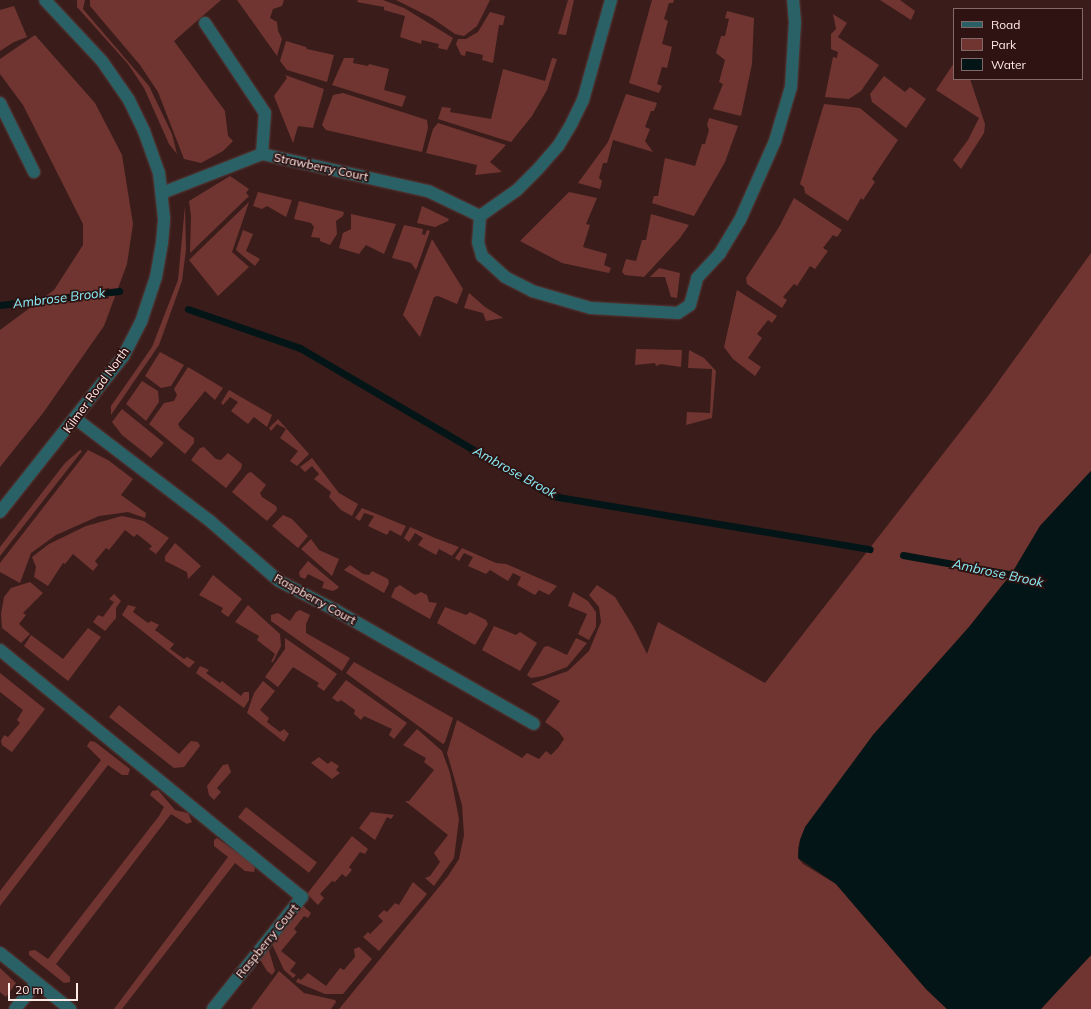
<!DOCTYPE html>
<html>
<head>
<meta charset="utf-8">
<style>
	body { margin:0 }
	#map { position:relative; width:1091px; height:1009px; overflow:hidden; background:#3a1d1b; font-family:Mulish,sans-serif }
	div>[style] { position:absolute }
	[style*='--x'] { left:calc(var(--x)*1px); top:calc(var(--y)*1px); width:calc(var(--w)*1px); rotate:calc(var(--a)*1deg) }
	.green>* { inset:0; background:#703531; transform-origin:0 0 }
	.water>* { inset:0; background:#031516 }
	.stream>* { height:7px; margin:-3.5px; padding:0 3.5px; transform-origin:3.5px; border-radius:3.5px; background:#031516 }
	.roads { filter:drop-shadow(0 0 1px #563a38) drop-shadow(0 0 1px #563a38) }
	.service>* { height:12px; margin:-6px; padding:0 6px; transform-origin:6px; border-radius:6px; background:#2a6166 }
	.minor>* { height:12px; margin:-6px; padding:0 6px; transform-origin:6px; border-radius:6px; background:#2a6166 }
	span { translate:-50% -50%; white-space:nowrap; text-align:center; line-height:1.15; -webkit-text-stroke:3.5px #2f1312; paint-order:stroke }
	.street-label { font-size:12px; color:#ffeae8 }
	.water-label { font-size:13px; color:#88edf7; font-style:italic }
	.legend { position:absolute; left:953px; top:8px; width:130px; height:72px; box-sizing:border-box; background:#2f1312; border:1px solid #826968; margin:0; padding:5px 7px; list-style:none; font-size:12px; color:#ffeae8 }
	.legend li { display:flex; align-items:center; gap:8px; height:20px }
	.legend b { width:20px; border:1px solid #826968 }
	.scale { position:absolute; left:8px; top:983px; width:70px; height:18px; box-sizing:border-box; border:2px solid #ffeae8; border-top:0; padding-left:5px; font-size:12px; line-height:14px; white-space:nowrap; color:#ffeae8; -webkit-text-stroke:3px #2f1312; paint-order:stroke }
</style>
</head>
<body>
<div id="map">
	<div class="green">
		<i style="clip-path:polygon(77px 0,85px 0,83px 9px,149px 86px,172px 134px,177px 154px,169px 144px,144px 88px,128px 64px,77px 7px)"></i>
		<i style="clip-path:polygon(90px 0,221px 0,174px 41px,225px 111px,228px 136px,233px 141px,223px 151px,201px 163px,184px 159px,158px 92px,140px 65px,90px 6px)"></i>
		<i style="clip-path:polygon(237px 0,284px 0,282px 6px,273px 9px,270px 18px,277px 22px,278px 31px,282px 39px,277px 56px)"></i>
		<i style="clip-path:polygon(358px 0,383px 0,404px 8px,453px 38px,447px 50px,438px 48px,439px 44px,422px 40px,421px 44px,400px 37px,405px 16px,384px 10px,384px 7px,357px 2px)"></i>
		<i style="clip-path:polygon(396px 0,490px 0,477px 26px,464px 36px,455px 34px,432px 18px)"></i>
		<i style="clip-path:polygon(568px 0,574px 0,566px 35px,558px 34px)"></i>
		<i style="clip-path:polygon(652px 0,674px 0,673px 3px,669px 3px,664px 19px,668px 21px,662px 44px,672px 47px,667px 68px,662px 67px,657px 84px,662px 86px,659px 93px,629px 83px)"></i>
		<i style="clip-path:polygon(880px 0,900px 0,915px 11px,911px 20px)"></i>
		<i style="clip-path:polygon(14px 6px,27px 37px,14px 42px,0 51px,0 10px)"></i>
		<i style="clip-path:polygon(727px 11px,754px 18px,752px 64px,741px 116px,713px 109px,723px 84px,719px 82px,725px 60px,716px 53px,721px 36px,725px 36px,729px 19px,725px 18px)"></i>
		<i style="clip-path:polygon(490px 12px,505px 16px,503px 25px,499px 25px,493px 63px,482px 60px,483px 55px,466px 51px,465px 56px,461px 55px,456px 44px,458px 39px,466px 39px,478px 32px)"></i>
		<i style="clip-path:polygon(833px 14px,847px 23px,838px 37px,879px 65px,861px 91px,849px 99px,825px 97px,833px 57px,837px 58px,838px 52px,831px 49px,831px 34px,836px 29px)"></i>
		<i style="clip-path:polygon(35px 35px,95px 103px,122px 155px,133px 224px,127px 264px,104px 326px,43px 413px,0 467px,0 330px,54px 290px,83px 245px,83px 224px,23px 105px,0 74px,0 59px)"></i>
		<i style="clip-path:polygon(286px 41px,306px 47px,307px 49px,334px 55px,327px 82px,287px 70px,280px 61px)"></i>
		<i style="clip-path:polygon(344px 58px,354px 58px,353px 63px,368px 66px,369px 64px,389px 69px,384px 90px,406px 96px,402px 107px,332px 85px)"></i>
		<i style="clip-path:polygon(552px 58px,557px 59px,547px 90px,532px 116px,511px 142px,438px 119px,442px 107px,451px 108px,450px 112px,491px 119px,503px 69px,545px 81px)"></i>
		<i style="clip-path:polygon(954px 63px,954px 79px,970px 79px,985px 124px,984px 133px,961px 169px,953px 160px,968px 140px,979px 118px,936px 90px)"></i>
		<i style="clip-path:polygon(285px 75px,324px 89px,313px 128px,298px 126px,293px 143px,274px 96px,287px 78px)"></i>
		<i style="clip-path:polygon(884px 76px,905px 92px,910px 87px,926px 99px,906px 128px,872px 102px,870px 94px)"></i>
		<i style="clip-path:polygon(343px 93px,427px 120px,428px 128px,422px 152px,326px 130px,322px 125px,333px 95px)"></i>
		<i style="clip-path:polygon(626px 94px,657px 103px,654px 111px,651px 111px,645px 127px,650px 129px,645px 141px,653px 152px,613px 140px,607px 163px,603px 163px,599px 178px,602px 181px,600px 189px,578px 183px,608px 142px)"></i>
		<i style="clip-path:polygon(824px 104px,860px 108px,898px 140px,872px 179px,875px 182px,863px 200px,861px 198px,848px 221px,805px 193px,804px 187px,800px 184px)"></i>
		<i style="clip-path:polygon(709px 118px,738px 126px,725px 162px,694px 216px,652px 203px,654px 196px,658px 196px,665px 158px,695px 166px,702px 144px,705px 144px,709px 130px,707px 125px)"></i>
		<i style="clip-path:polygon(438px 123px,506px 145px,490px 162px,502px 172px,475px 175px,477px 165px,426px 153px,433px 129px)"></i>
		<i style="clip-path:polygon(230px 176px,249px 189px,246px 193px,249px 196px,190px 253px,191px 216px,189px 201px)"></i>
		<i style="clip-path:polygon(258px 192px,292px 200px,286px 217px,267px 206px,262px 209px,253px 206px)"></i>
		<i style="clip-path:polygon(569px 192px,597px 198px,586px 224px,590px 225px,583px 247px,607px 254px,604px 265px,611px 268px,609px 273px,562px 263px,520px 241px)"></i>
		<i style="clip-path:polygon(794px 198px,842px 230px,837px 237px,833px 235px,823px 248px,828px 251px,815px 269px,810px 266px,797px 286px,794px 284px,783px 297px,787px 300px,782px 308px,747px 284px,746px 278px,779px 227px)"></i>
		<i style="clip-path:polygon(299px 201px,344px 212px,343px 216px,336px 221px,337px 234px,330px 245px,320px 241px,320px 238px,311px 237px,314px 227px,311px 223px,294px 219px)"></i>
		<i style="clip-path:polygon(249px 202px,232px 252px,249px 267px,218px 296px,189px 260px)"></i>
		<i style="clip-path:polygon(185px 206px,186px 249px,182px 281px,159px 345px,111px 415px,111px 406px,152px 347px,178px 280px)"></i>
		<i style="clip-path:polygon(422px 206px,449px 219px,448px 221px,435px 227px,417px 223px)"></i>
		<i style="clip-path:polygon(351px 214px,396px 224px,384px 254px,366px 245px,359px 254px,339px 248px,343px 233px,351px 229px)"></i>
		<i style="clip-path:polygon(651px 214px,689px 225px,680px 238px,644px 277px,625px 275px,622px 272px,626px 259px,636px 261px,642px 240px,646px 240px)"></i>
		<i style="clip-path:polygon(404px 225px,423px 229px,422px 234px,425px 235px,427px 230px,430px 231px,416px 270px,411px 263px,392px 258px)"></i>
		<i style="clip-path:polygon(243px 230px,253px 234px,246px 251px,260px 259px,255px 266px,236px 250px)"></i>
		<i style="clip-path:polygon(432px 239px,463px 289px,457px 304px,438px 296px,434px 297px,420px 337px,403px 315px)"></i>
		<i style="clip-path:polygon(1091px 253px,1091px 471px,1040px 526px,1012px 573px,969px 627px,873px 735px,800px 840px,798px 848px,798px 858px,803px 864px,836px 884px,926px 989px,947px 1009px,339px 1009px,448px 876px,459px 859px,464px 835px,462px 805px,447px 753px,457px 720px,522px 758px,527px 753px,539px 759px,546px 751px,551px 755px,558px 748px,564px 739px,559px 732px,545px 722px,560px 701px,531px 684px,568px 671px,589px 651px,601px 622px,599px 607px,589px 595px,597px 585px,615px 597px,633px 626px,647px 654px,658px 622px,765px 683px,988px 396px)"></i>
		<i style="clip-path:polygon(659px 268px,680px 273px,677px 298px,671px 297px,665px 277px,650px 277px)"></i>
		<i style="clip-path:polygon(737px 290px,777px 316px,772px 323px,768px 320px,757px 334px,762px 338px,748px 358px,761px 367px,755px 376px,733px 359px,724px 347px)"></i>
		<i style="clip-path:polygon(469px 293px,485px 307px,503px 318px,486px 321px,483px 313px,464px 308px)"></i>
		<i style="clip-path:polygon(636px 349px,682px 350px,681px 367px,661px 364px,656px 366px,655px 363px,635px 365px)"></i>
		<i style="clip-path:polygon(689px 350px,704px 358px,716px 371px,712px 418px,686px 425px,687px 412px,710px 413px,712px 369px,688px 368px)"></i>
		<i style="clip-path:polygon(160px 352px,184px 365px,171px 386px,161px 388px,145px 376px)"></i>
		<i style="clip-path:polygon(188px 367px,223px 388px,215px 400px,205px 391px,178px 424px,180px 428px,194px 438px,194px 443px,185px 454px,149px 424px,164px 403px,174px 401px,177px 395px,174px 389px)"></i>
		<i style="clip-path:polygon(142px 381px,158px 391px,159px 402px,146px 421px,126px 404px)"></i>
		<i style="clip-path:polygon(229px 390px,272px 415px,267px 427px,254px 417px,248px 424px,231px 411px,238px 402px,230px 397px,223px 405px,221px 403px)"></i>
		<i style="clip-path:polygon(122px 409px,164px 443px,151px 458px,122px 435px,112px 422px)"></i>
		<i style="clip-path:polygon(278px 419px,309px 454px,297px 466px,290px 461px,298px 451px,280px 438px,286px 429px,277px 424px,271px 431px,269px 428px)"></i>
		<i style="clip-path:polygon(204px 447px,216px 459px,221px 460px,228px 453px,242px 464px,241px 469px,226px 488px,191px 460px,200px 448px)"></i>
		<i style="clip-path:polygon(80px 450px,82px 451px,0 556px,0 547px,65px 463px)"></i>
		<i style="clip-path:polygon(88px 450px,108px 460px,133px 479px,121px 495px,146px 513px,145px 518px,128px 512px,99px 516px,56px 535px,31px 553px,20px 583px,0 572px,0 563px)"></i>
		<i style="clip-path:polygon(312px 458px,339px 493px,358px 504px,352px 516px,341px 510px,329px 497px,331px 492px,314px 479px,319px 474px,312px 466px,305px 472px,300px 467px)"></i>
		<i style="clip-path:polygon(251px 472px,266px 485px,260px 493px,262px 497px,276px 506px,277px 510px,267px 521px,232px 492px,248px 473px)"></i>
		<i style="clip-path:polygon(362px 508px,406px 526px,401px 536px,390px 530px,387px 535px,368px 526px,374px 516px,364px 513px,360px 521px,355px 518px)"></i>
		<i style="clip-path:polygon(283px 515px,292px 519px,308px 536px,298px 548px,272px 526px)"></i>
		<i style="clip-path:polygon(122px 516px,144px 521px,169px 538px,156px 554px,149px 549px,152px 546px,137px 534px,134px 537px,125px 530px,109px 550px,106px 548px,95px 561px,98px 565px,93px 571px,73px 554px,65px 564px,63px 563px,48px 586px,34px 577px,36px 567px,32px 557px,49px 544px,86px 526px)"></i>
		<i style="clip-path:polygon(410px 527px,435px 538px,459px 547px,452px 556px,439px 549px,436px 555px,418px 545px,423px 538px,415px 533px,409px 542px,404px 538px)"></i>
		<i style="clip-path:polygon(311px 539px,319px 550px,339px 559px,332px 576px,301px 549px)"></i>
		<i style="clip-path:polygon(175px 543px,201px 566px,188px 579px,187px 572px,165px 561px,165px 556px)"></i>
		<i style="clip-path:polygon(462px 548px,496px 563px,506px 564px,557px 586px,549px 595px,539px 590px,535px 595px,517px 585px,521px 577px,513px 573px,508px 581px,490px 570px,486px 574px,468px 566px,473px 557px,464px 553px,459px 561px,455px 558px)"></i>
		<i style="clip-path:polygon(308px 561px,339px 587px,337px 589px,333px 591px,322px 588px,324px 582px,308px 574px,305px 579px,300px 577px,299px 572px)"></i>
		<i style="clip-path:polygon(350px 565px,363px 574px,369px 575px,372px 571px,388px 579px,389px 583px,384px 593px,344px 570px)"></i>
		<i style="clip-path:polygon(213px 575px,242px 599px,228px 617px,221px 612px,223px 608px,199px 595px)"></i>
		<i style="clip-path:polygon(30px 582px,43px 593px,23px 613px,26px 615px,19px 624px,30px 634px,21px 643px,2px 628px,1px 614px,4px 597px,11px 588px)"></i>
		<i style="clip-path:polygon(400px 585px,415px 595px,421px 592px,427px 595px,429px 602px,437px 603px,430px 619px,391px 597px,395px 588px)"></i>
		<i style="clip-path:polygon(573px 592px,588px 601px,596px 612px,596px 627px,589px 640px,578px 634px,587px 614px,568px 606px)"></i>
		<i style="clip-path:polygon(114px 594px,121px 601px,116px 608px,116px 618px,105px 631px,93px 622px,98px 615px,103px 617px,114px 602px,109px 599px)"></i>
		<i style="clip-path:polygon(128px 605px,136px 607px,133px 612px,148px 623px,151px 621px,159px 625px,155px 630px,174px 644px,170px 649px,184px 659px,187px 657px,195px 662px,189px 668px,122px 615px)"></i>
		<i style="clip-path:polygon(248px 605px,280px 634px,281px 646px,273px 662px,271px 662px,275px 654px,257px 640px,259px 636px,235px 622px)"></i>
		<i style="clip-path:polygon(445px 607px,466px 615px,470px 612px,486px 620px,488px 624px,475px 645px,437px 623px)"></i>
		<i style="clip-path:polygon(300px 610px,310px 615px,306px 624px,306px 633px,350px 658px,342px 671px,271px 621px,271px 615px,278px 613px,290px 621px,296px 612px)"></i>
		<i style="clip-path:polygon(494px 626px,516px 635px,520px 632px,537px 643px,520px 671px,482px 650px)"></i>
		<i style="clip-path:polygon(88px 628px,101px 637px,68px 681px,24px 646px,31px 635px,63px 659px)"></i>
		<i style="clip-path:polygon(285px 638px,337px 674px,324px 691px,317px 686px,319px 683px,293px 667px,278px 687px,265px 677px,285px 649px)"></i>
		<i style="clip-path:polygon(576px 638px,587px 643px,567px 667px,543px 676px,531px 678px,527px 675px,544px 647px,548px 646px,567px 655px)"></i>
		<i style="clip-path:polygon(354px 662px,453px 718px,445px 742px,443px 744px,346px 673px)"></i>
		<i style="clip-path:polygon(200px 666px,209px 670px,206px 673px,220px 683px,222px 681px,241px 696px,244px 692px,249px 692px,249px 700px,244px 708px,196px 673px)"></i>
		<i style="clip-path:polygon(0 673px,45px 709px,12px 752px,2px 745px,1px 741px,4px 735px,8px 737px,20px 723px,17px 720px,23px 710px,0 692px)"></i>
		<i style="clip-path:polygon(346px 680px,407px 723px,394px 739px,389px 735px,392px 729px,364px 716px,361px 720px,354px 714px,355px 710px,341px 700px,338px 702px,332px 698px)"></i>
		<i style="clip-path:polygon(263px 681px,275px 691px,260px 710px,269px 718px,267px 722px,280px 732px,284px 729px,289px 734px,284px 742px,247px 713px,254px 693px)"></i>
		<i style="clip-path:polygon(119px 705px,179px 754px,191px 741px,198px 742px,200px 746px,184px 767px,174px 768px,109px 717px)"></i>
		<i style="clip-path:polygon(417px 729px,442px 751px,450px 773px,459px 819px,454px 858px,434px 886px,425px 878px,430px 876px,440px 862px,434px 853px,448px 835px,405px 801px,409px 801px,434px 770px,424px 762px,426px 758px,403px 745px)"></i>
		<i style="clip-path:polygon(90px 741px,95px 742px,130px 769px,128px 775px,122px 775px,108px 765px,0 906px,0 891px,101px 760px,87px 746px)"></i>
		<i style="clip-path:polygon(319px 757px,328px 764px,331px 761px,339px 766px,336px 770px,340px 773px,332px 779px,311px 763px)"></i>
		<i style="clip-path:polygon(228px 764px,231px 772px,217px 788px,221px 792px,214px 800px,209px 795px,207px 786px,223px 765px)"></i>
		<i style="clip-path:polygon(158px 790px,175px 810px,188px 813px,192px 822px,187px 824px,171px 814px,56px 964px,70px 977px,70px 982px,64px 983px,29px 955px,29px 951px,35px 950px,48px 959px,159px 816px,164px 807px,150px 795px,152px 791px)"></i>
		<i style="left:246px;top:807px;width:90px;height:13px;rotate:38deg"></i>
		<i style="clip-path:polygon(371px 812px,394px 815px,391px 819px,387px 817px,375px 840px,359px 828px)"></i>
		<i style="clip-path:polygon(352px 836px,368px 849px,365px 854px,360px 852px,349px 867px,352px 870px,346px 877px,342px 874px,335px 882px,332px 881px,320px 894px,324px 898px,318px 905px,307px 894px)"></i>
		<i style="clip-path:polygon(217px 838px,252px 863px,255px 868px,254px 872px,245px 871px,235px 863px,122px 1009px,114px 1009px,228px 857px,214px 846px,214px 840px)"></i>
		<i style="clip-path:polygon(413px 882px,427px 894px,379px 951px,363px 937px,368px 932px,370px 934px,383px 921px,378px 916px,384px 910px,387px 912px,395px 903px,399px 905px)"></i>
		<i style="clip-path:polygon(300px 903px,311px 913px,308px 918px,304px 916px,294px 929px,297px 932px,281px 951px,296px 963px,290px 971px,296px 975px,293px 978px,284px 970px,271px 942px)"></i>
		<i style="clip-path:polygon(268px 947px,275px 971px,272px 975px,267px 971px,256px 953px)"></i>
		<i style="clip-path:polygon(359px 947px,372px 959px,343px 994px,325px 994px,296px 982px,298px 978px,301px 980px,308px 973px,326px 986px,340px 968px,344px 970px,355px 957px,354px 949px)"></i>
		<i style="clip-path:polygon(1091px 955px,1091px 1009px,1041px 1009px,1053px 995px)"></i>
		<i style="clip-path:polygon(0 968px,16px 983px,6px 997px,0 992px)"></i>
		<i style="clip-path:polygon(279px 971px,304px 993px,335px 1000px,336px 1002px,331px 1009px,251px 1009px)"></i>
	</div>
	<div class="water">
		<i style="clip-path:polygon(1091px 471px,1091px 955px,1041px 1009px,947px 1009px,926px 989px,836px 884px,798px 858px,800px 840px,805px 827px,873px 735px,969px 627px,1012px 573px,1040px 526px)"></i>
	</div>
	<div class="stream">
		<i style="--x:0;--y:305;--w:120;--a:-6.7"></i>
		<i style="--x:188;--y:309;--w:119;--a:19.2"></i>
		<i style="--x:300;--y:348;--w:292;--a:30.4"></i>
		<i style="--x:552;--y:496;--w:322;--a:9.5"></i>
		<i style="--x:903;--y:555;--w:119;--a:10.2"></i>
	</div>
	<div class="roads">
		<div class="service">
			<i style="--x:611;--y:0;--w:104;--a:105.6"></i>
			<i style="--x:583;--y:100;--w:25;--a:116"></i>
			<i style="--x:572;--y:123;--w:27;--a:121"></i>
			<i style="--x:558;--y:146;--w:30;--a:131"></i>
			<i style="--x:538;--y:169;--w:30;--a:135"></i>
			<i style="--x:517;--y:190;--w:45;--a:144.9"></i>
			<i style="--x:480;--y:216;--w:26;--a:94"></i>
			<i style="--x:478;--y:242;--w:15;--a:74"></i>
			<i style="--x:482;--y:256;--w:31;--a:42"></i>
			<i style="--x:505;--y:277;--w:30;--a:27"></i>
			<i style="--x:532;--y:291;--w:61;--a:16.1"></i>
			<i style="--x:591;--y:308;--w:87;--a:3.3"></i>
			<i style="--x:678;--y:313;--w:14;--a:-34"></i>
			<i style="--x:690;--y:305;--w:28;--a:-75"></i>
			<i style="--x:697;--y:278;--w:34;--a:-47"></i>
			<i style="--x:720;--y:253;--w:39;--a:-59"></i>
			<i style="--x:740;--y:220;--w:86;--a:-66.1"></i>
			<i style="--x:775;--y:141;--w:56;--a:-73.5"></i>
			<i style="--x:791;--y:87;--w:65;--a:-86.5"></i>
			<i style="--x:795;--y:22;--w:22;--a:-95"></i>
			<i style="--x:205;--y:23;--w:108;--a:56.3"></i>
			<i style="--x:265;--y:113;--w:41;--a:94.2"></i>
			<i style="--x:0;--y:103;--w:77;--a:63.8"></i>
			<i style="--x:15;--y:1009;--w:34;--a:-50"></i>
		</div>
		<div class="minor">
			<i style="--x:162;--y:193;--w:107;--a:-21.3"></i>
			<i style="--x:262;--y:154;--w:170;--a:12.6"></i>
			<i style="--x:428;--y:191;--w:58;--a:25.7"></i>
			<i style="--x:76;--y:419;--w:168;--a:37.3"></i>
			<i style="--x:210;--y:521;--w:91;--a:41"></i>
			<i style="--x:279;--y:581;--w:63;--a:27.4"></i>
			<i style="--x:335;--y:610;--w:229;--a:29.8"></i>
			<i style="--x:0;--y:512;--w:198;--a:-51.6"></i>
			<i style="--x:123;--y:357;--w:39;--a:-63"></i>
			<i style="--x:141;--y:322;--w:47;--a:-71.6"></i>
			<i style="--x:156;--y:277;--w:35;--a:-80"></i>
			<i style="--x:162;--y:243;--w:25;--a:-85"></i>
			<i style="--x:164;--y:218;--w:45;--a:-96.3"></i>
			<i style="--x:159;--y:173;--w:45;--a:-109.7"></i>
			<i style="--x:144;--y:131;--w:34;--a:-116"></i>
			<i style="--x:129;--y:100;--w:47;--a:-124.7"></i>
			<i style="--x:102;--y:61;--w:83;--a:-133.1"></i>
			<i style="--x:0;--y:650;--w:390;--a:39.3"></i>
			<i style="--x:302;--y:897;--w:143;--a:128.5"></i>
			<i style="--x:0;--y:953;--w:90;--a:38.7"></i>
		</div>
	</div>
	<div class="street-label">
		<span style="left:321px;top:167px;rotate:12deg">Strawberry Court</span>
		<span style="left:96px;top:390px;rotate:-54deg">Kilmer Road North</span>
		<span style="left:315px;top:599px;rotate:29deg">Raspberry Court</span>
		<span style="left:267px;top:941px;rotate:-51deg">Raspberry Court</span>
	</div>
	<div class="water-label">
		<span style="left:59px;top:298px;rotate:-7deg">Ambrose Brook</span>
		<span style="left:515px;top:472px;rotate:29deg">Ambrose Brook</span>
		<span style="left:998px;top:573px;rotate:12deg">Ambrose Brook</span>
	</div>
	<ul class="legend">
	<li><b style="height:5px;background:#2a6166"></b>Road</li>
	<li><b style="height:11px;background:#703531"></b>Park</li>
	<li><b style="height:11px;background:#031516"></b>Water</li>
	</ul>
	<div class="scale">20 m</div>
</div>
</body>
</html>
